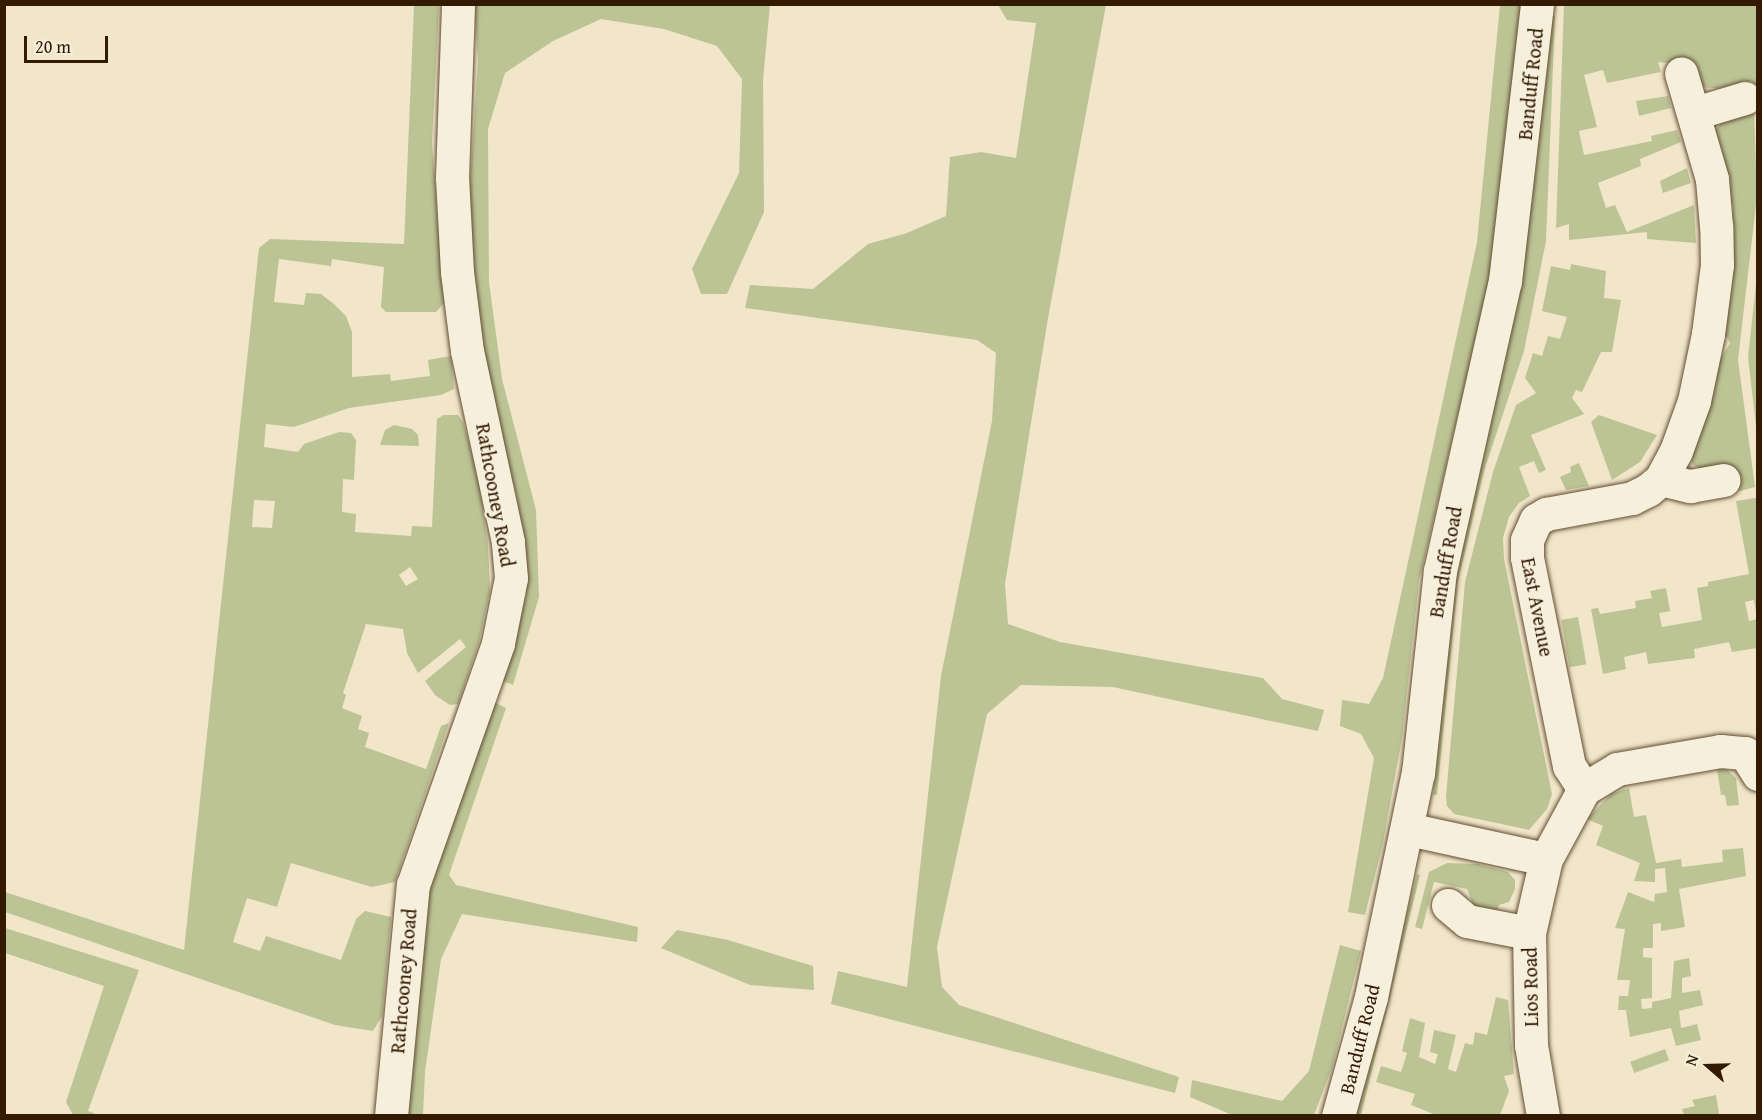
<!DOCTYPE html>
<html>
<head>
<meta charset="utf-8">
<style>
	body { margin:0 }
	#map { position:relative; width:1762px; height:1120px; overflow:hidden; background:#f1e6c9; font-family:"Gentium Book Plus",serif }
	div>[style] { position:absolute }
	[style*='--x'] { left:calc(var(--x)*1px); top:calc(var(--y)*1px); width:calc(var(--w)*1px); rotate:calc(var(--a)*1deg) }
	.green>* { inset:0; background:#bcc495; transform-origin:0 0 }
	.roads { filter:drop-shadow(0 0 2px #634d34) drop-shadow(0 0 2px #634d34) }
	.minor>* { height:33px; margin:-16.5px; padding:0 16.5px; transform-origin:16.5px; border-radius:16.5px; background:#f6efdc }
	span { translate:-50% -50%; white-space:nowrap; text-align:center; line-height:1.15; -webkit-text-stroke:4.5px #f6efdc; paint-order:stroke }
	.street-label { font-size:20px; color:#341a03 }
	.frame { position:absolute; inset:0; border:6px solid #341a03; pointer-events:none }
	.north { position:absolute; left:1678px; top:1036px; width:60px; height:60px; -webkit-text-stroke:4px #f6efdc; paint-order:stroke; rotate:290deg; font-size:16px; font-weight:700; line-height:24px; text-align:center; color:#341a03 }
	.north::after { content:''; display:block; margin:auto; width:21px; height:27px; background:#341a03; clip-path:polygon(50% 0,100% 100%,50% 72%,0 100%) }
	.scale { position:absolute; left:24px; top:36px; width:84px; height:27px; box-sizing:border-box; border:3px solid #341a03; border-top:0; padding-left:8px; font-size:18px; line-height:21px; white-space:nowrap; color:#341a03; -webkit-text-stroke:4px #f6efdc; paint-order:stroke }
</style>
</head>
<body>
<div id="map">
	<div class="green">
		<i style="clip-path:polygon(evenodd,414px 5px,439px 5px,432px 143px,444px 303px,436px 312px,386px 312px,381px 307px,384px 267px,332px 259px,331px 266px,279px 259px,274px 302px,304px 305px,306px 293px,321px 294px,334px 304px,346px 316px,352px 332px,352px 377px,390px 374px,391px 381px,430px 376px,428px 360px,451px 356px,454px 389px,441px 395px,349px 408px,294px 427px,266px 424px,264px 447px,298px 452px,304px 444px,339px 432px,351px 433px,356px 440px,354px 480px,343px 479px,342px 512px,356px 514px,355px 532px,411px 536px,412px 526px,432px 527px,437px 419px,444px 415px,458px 415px,463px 422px,478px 475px,488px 544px,490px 590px,479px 642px,458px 704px,450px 705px,436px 696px,425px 681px,466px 647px,460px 639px,418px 673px,407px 653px,403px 629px,366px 624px,343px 693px,346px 695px,342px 708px,362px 716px,358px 729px,369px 733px,365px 747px,426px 769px,441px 726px,449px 723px,395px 882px,372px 887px,291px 863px,277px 907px,247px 898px,233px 942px,260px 951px,266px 936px,341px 960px,356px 919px,365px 911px,391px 917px,382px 1016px,373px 1031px,335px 1025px,5px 912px,5px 892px,184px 950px,259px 248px,270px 239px,404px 244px,414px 5px,254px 500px,275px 501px,272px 528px,252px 527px,254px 500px,414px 5px,410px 567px,418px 579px,406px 586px,399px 575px,410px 567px)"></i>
		<i style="clip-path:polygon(474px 5px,770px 5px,763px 80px,764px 212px,727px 294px,701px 294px,692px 269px,739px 173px,742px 79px,717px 46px,664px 29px,601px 19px,553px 41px,505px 73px,488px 129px,489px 282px,502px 379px,536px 510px,539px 597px,513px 685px,500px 680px,526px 597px,526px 551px,516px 493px,484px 385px,466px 247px,478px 61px)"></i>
		<i style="clip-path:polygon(998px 5px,1106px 5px,1048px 318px,1005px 584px,1008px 624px,1060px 642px,1263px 678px,1282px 699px,1324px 710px,1318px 731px,1113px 687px,1021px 685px,987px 714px,937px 947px,942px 987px,959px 1005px,1179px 1077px,1175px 1093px,831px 1004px,838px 971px,907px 987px,941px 676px,992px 421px,996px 353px,977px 340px,745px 308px,750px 285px,813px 289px,868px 244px,907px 233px,946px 216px,950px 157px,981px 152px,1016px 158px,1036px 23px,1007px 20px)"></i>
		<i style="clip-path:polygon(1500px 5px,1521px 5px,1492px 270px,1419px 581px,1402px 738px,1383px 843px,1365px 915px,1348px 912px,1374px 758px,1361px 734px,1340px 726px,1342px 700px,1369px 704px,1383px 678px,1477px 242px)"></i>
		<i style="clip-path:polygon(1564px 5px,1757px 5px,1757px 96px,1752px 81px,1727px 89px,1699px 87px,1688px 65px,1658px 62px,1661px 72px,1607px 83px,1603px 70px,1584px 75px,1597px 127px,1579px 131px,1584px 155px,1652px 141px,1651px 136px,1677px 130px,1681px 142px,1640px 159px,1641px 166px,1598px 183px,1606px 208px,1615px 205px,1627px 232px,1694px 205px,1696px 243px,1647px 239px,1647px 232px,1569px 240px,1569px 224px,1556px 228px)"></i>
		<i style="clip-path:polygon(1551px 16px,1555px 16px,1546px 241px,1524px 351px,1484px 471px,1458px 582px,1437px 795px,1433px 795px,1453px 581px,1516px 299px)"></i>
		<i style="clip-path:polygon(1668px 96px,1671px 108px,1639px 116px,1636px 101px)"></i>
		<i style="clip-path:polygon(1754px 107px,1757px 196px,1738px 360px,1755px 487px,1740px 491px,1692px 464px,1690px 452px,1713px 372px,1730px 343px,1727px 337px,1720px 336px,1733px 206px,1726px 193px,1714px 132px,1726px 117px)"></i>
		<i style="clip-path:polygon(1687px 168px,1691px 183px,1663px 193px,1660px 181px)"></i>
		<i style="clip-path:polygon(1571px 264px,1606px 271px,1604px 298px,1621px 300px,1612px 352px,1601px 352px,1582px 392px,1576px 390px,1572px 398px,1584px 414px,1531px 435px,1546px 470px,1539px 473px,1534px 461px,1519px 467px,1530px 496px,1519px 503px,1509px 517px,1503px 538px,1504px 559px,1552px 794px,1547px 809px,1529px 830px,1454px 814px,1447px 806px,1446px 796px,1465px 582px,1493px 472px,1516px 405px,1536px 393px,1525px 378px,1533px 353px,1542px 356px,1548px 336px,1560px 339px,1567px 317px,1542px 311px,1551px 266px,1570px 270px)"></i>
		<i style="clip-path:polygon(1757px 275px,1758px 435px,1757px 435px,1748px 357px)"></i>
		<i style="clip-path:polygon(1599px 415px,1657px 435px,1640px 462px,1612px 480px,1591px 422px)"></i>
		<i style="clip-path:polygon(394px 425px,412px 429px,418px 435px,419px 446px,380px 445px,385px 430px)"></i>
		<i style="clip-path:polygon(1579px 463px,1589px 486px,1566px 490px,1560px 477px,1571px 472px,1570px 467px)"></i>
		<i style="clip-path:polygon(1756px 498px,1757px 619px,1754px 600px,1745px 602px,1749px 621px,1757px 619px,1757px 648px,1732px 652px,1729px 642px,1694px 649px,1695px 658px,1648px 664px,1646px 652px,1624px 657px,1626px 669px,1603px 674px,1591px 609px,1598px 608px,1600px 614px,1636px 608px,1635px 601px,1652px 598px,1650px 591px,1666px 588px,1670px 611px,1659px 613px,1662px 627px,1702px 620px,1697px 588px,1708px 586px,1708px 582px,1749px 574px,1736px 501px)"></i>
		<i style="left:1578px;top:617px;width:48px;height:17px;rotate:80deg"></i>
		<i style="clip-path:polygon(494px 702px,506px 708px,449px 875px,456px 885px,638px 927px,637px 942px,462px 914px,441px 959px,425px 1072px,423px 1115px,404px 1116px,430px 875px)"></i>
		<i style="clip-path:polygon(1725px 768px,1736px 778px,1739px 805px,1727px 806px,1725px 795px,1721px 795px,1717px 769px)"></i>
		<i style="clip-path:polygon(1629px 788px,1634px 817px,1646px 815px,1656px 863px,1681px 859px,1682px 867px,1723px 862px,1722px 850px,1743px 848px,1746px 876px,1679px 889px,1685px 927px,1661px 931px,1661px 923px,1653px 924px,1653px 948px,1643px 948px,1643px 957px,1652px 958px,1652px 998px,1641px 999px,1642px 1009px,1652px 1008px,1652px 1002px,1671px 998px,1674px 961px,1689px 958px,1691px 976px,1682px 978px,1682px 993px,1700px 990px,1703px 1005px,1679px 1011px,1681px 1028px,1697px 1024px,1701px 1040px,1676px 1046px,1671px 1028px,1630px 1037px,1626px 1010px,1618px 1010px,1619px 996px,1628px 996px,1630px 980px,1617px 980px,1625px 929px,1615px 928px,1628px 892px,1654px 902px,1655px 894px,1667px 892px,1665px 868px,1655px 869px,1655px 882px,1634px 881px,1640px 863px,1596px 845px,1603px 826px,1587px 819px,1611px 794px)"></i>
		<i style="clip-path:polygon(1447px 863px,1478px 864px,1508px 872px,1515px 880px,1515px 889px,1509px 902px,1499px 905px,1496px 913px,1475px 909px,1467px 889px,1434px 882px,1422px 929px,1415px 927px,1429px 872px)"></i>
		<i style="clip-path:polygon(1417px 874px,1420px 875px,1361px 1115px,1355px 1116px)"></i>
		<i style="clip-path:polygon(5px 928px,139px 970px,88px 1111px,98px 1115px,73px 1115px,66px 1102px,104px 986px,5px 953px)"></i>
		<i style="clip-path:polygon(677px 930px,728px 940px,813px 966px,814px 990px,750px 985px,661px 948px)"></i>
		<i style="clip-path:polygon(1340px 945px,1361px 951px,1332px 1068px,1314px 1115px,1232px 1115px,1190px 1097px,1192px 1080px,1282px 1101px,1309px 1071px)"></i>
		<i style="clip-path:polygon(1496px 997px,1508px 1000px,1514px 1074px,1504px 1076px,1509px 1091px,1500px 1115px,1436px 1115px,1411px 1105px,1415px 1094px,1376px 1082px,1381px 1066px,1401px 1072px,1407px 1053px,1402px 1051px,1410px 1018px,1425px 1023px,1419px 1057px,1435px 1064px,1438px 1054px,1430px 1052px,1434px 1030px,1456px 1035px,1448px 1069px,1456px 1072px,1465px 1043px,1473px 1045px,1475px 1032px,1487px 1035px)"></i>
		<i style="left:1665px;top:1049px;width:12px;height:37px;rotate:70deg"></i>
		<i style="clip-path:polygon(1716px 1095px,1719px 1114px,1684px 1115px,1682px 1109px,1695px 1106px,1692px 1100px)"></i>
	</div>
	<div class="roads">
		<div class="minor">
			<i style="--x:1695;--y:113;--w:52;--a:-16.7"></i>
			<i style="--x:1661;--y:479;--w:30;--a:14"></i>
			<i style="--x:1690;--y:486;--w:34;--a:-10"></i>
			<i style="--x:1584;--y:789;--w:27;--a:-123"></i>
			<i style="--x:1569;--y:766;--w:213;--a:-101.4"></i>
			<i style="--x:1527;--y:557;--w:17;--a:-90"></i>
			<i style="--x:1527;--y:540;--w:22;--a:-66"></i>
			<i style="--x:1536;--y:520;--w:12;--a:-31"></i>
			<i style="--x:1546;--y:514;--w:87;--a:-10.5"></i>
			<i style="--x:1632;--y:498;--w:18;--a:-27"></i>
			<i style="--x:1648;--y:490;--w:17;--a:-40"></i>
			<i style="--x:1661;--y:479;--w:32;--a:-62"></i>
			<i style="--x:1676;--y:451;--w:53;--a:-70.2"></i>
			<i style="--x:1694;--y:401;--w:68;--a:-78.2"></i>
			<i style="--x:1708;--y:334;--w:70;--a:-82.6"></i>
			<i style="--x:1717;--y:265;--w:39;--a:-91"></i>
			<i style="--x:1716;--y:226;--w:47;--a:-94.9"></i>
			<i style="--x:1712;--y:179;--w:110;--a:-106.3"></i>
			<i style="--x:1408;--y:829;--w:141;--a:12.3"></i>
			<i style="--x:1448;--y:905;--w:25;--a:40"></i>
			<i style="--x:1467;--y:921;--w:63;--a:11"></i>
			<i style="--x:391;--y:1116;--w:232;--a:-84.6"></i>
			<i style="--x:413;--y:885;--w:256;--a:-70.6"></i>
			<i style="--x:498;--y:643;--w:66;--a:-78.7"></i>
			<i style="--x:511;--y:578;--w:36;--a:-95"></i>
			<i style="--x:508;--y:542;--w:195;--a:-102.1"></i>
			<i style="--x:467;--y:351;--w:80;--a:-97.2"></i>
			<i style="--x:457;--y:272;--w:95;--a:-93"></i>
			<i style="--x:452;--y:177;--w:173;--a:-88"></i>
			<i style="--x:1338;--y:1116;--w:123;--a:-74.5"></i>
			<i style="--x:1371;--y:997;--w:229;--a:-78.2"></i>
			<i style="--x:1418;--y:773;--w:203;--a:-83.8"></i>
			<i style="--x:1440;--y:571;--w:297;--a:-77.4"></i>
			<i style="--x:1505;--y:281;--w:279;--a:-83.4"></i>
			<i style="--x:1543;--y:1116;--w:72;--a:-99.6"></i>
			<i style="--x:1531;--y:1045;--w:112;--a:-91"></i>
			<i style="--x:1529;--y:933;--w:76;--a:-77.1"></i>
			<i style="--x:1546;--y:859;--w:80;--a:-61.5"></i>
			<i style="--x:1584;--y:789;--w:39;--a:-31"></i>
			<i style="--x:1617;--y:769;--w:105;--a:-9.9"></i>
			<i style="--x:1720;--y:751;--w:25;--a:5"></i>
			<i style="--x:1745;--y:753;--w:25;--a:58"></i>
		</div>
	</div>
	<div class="street-label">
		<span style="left:1530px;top:84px;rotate:-84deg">Banduff Road</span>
		<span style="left:496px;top:495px;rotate:80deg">Rathcooney Road</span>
		<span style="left:1445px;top:562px;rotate:-80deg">Banduff Road</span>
		<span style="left:1538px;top:607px;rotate:79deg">East Avenue</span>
		<span style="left:403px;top:981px;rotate:-85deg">Rathcooney Road</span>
		<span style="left:1530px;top:987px;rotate:-91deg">Lios Road</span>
		<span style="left:1359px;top:1039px;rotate:-76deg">Banduff Road</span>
	</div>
	<div class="frame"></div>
	<div class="north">N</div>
	<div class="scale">20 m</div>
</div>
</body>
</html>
